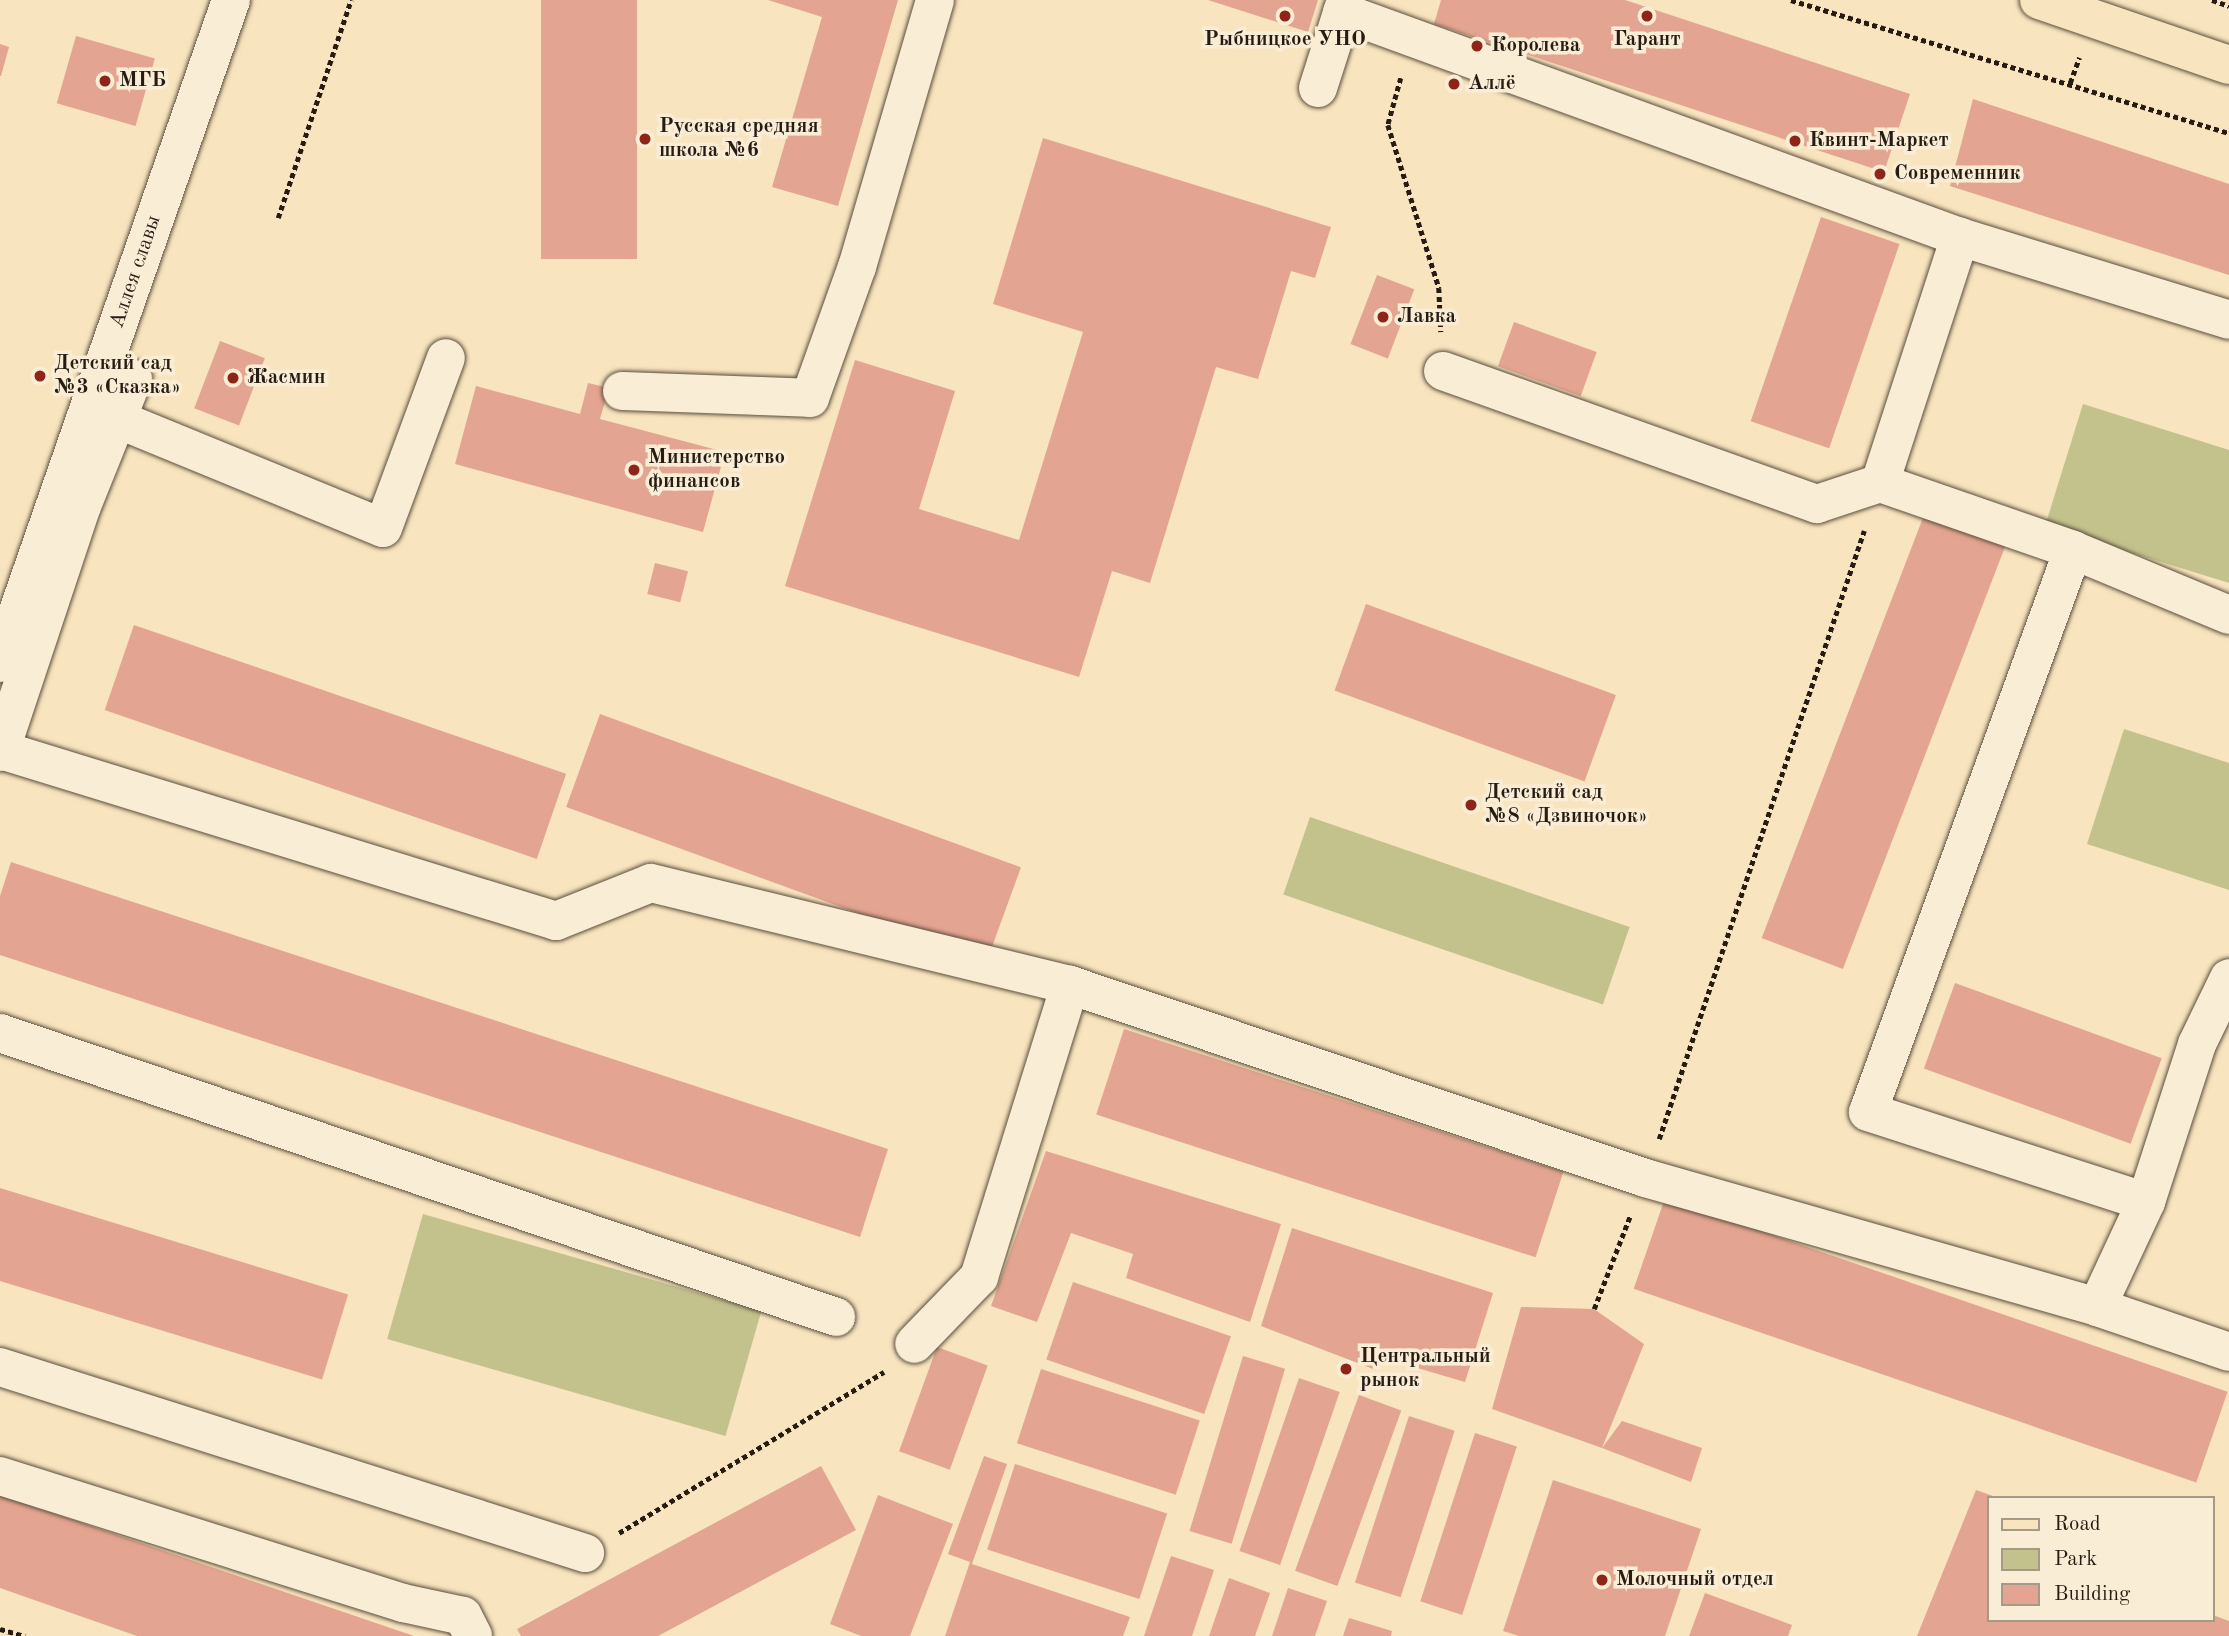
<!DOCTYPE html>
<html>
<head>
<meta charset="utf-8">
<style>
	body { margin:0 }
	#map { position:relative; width:2229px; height:1636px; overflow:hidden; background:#f8e4be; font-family:"Old Standard TT",serif }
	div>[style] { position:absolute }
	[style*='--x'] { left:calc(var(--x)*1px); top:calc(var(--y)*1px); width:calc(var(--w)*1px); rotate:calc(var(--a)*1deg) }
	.green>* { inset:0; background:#c4c28c; transform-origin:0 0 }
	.building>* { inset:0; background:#e3a591; transform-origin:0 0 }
	.path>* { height:4.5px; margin-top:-2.25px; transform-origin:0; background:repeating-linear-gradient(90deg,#261c14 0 5px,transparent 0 8.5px) }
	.roads { filter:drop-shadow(0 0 2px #5a4e3e) drop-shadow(0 0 2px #5a4e3e) }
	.minor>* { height:38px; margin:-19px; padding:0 19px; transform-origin:19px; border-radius:19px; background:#faedd5 }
	.major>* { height:38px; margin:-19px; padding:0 19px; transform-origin:19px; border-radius:19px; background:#f8e4be }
	.dots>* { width:19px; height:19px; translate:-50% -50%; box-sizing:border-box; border:4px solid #faedd5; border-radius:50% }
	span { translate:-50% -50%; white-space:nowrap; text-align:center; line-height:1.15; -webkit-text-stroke:7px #faedd5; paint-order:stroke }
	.poi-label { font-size:21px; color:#261c14; font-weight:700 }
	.left { translate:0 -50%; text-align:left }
	.street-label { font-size:21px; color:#261c14 }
	.legend { position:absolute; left:1987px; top:1496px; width:228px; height:126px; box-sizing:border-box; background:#faedd5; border:2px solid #a59988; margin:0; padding:9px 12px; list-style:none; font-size:21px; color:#261c14 }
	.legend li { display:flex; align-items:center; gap:14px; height:35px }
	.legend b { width:35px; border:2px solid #a59988 }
</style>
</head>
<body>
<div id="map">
	<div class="green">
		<i style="clip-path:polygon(2083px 404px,2229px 450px,2229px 583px,2045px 526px)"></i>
		<i style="clip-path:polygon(2124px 729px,2229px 763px,2229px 890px,2087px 844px)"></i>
		<i style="left:1310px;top:817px;width:338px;height:82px;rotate:19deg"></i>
		<i style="left:423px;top:1214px;width:352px;height:130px;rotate:16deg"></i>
	</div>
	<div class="building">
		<i style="left:541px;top:0;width:96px;height:259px"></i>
		<i style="clip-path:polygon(898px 0,838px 206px,772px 187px,822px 17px,768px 0)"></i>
		<i style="clip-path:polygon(1208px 0,1318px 0,1308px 32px)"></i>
		<i style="clip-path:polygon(1441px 0,1625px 0,1910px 94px,1884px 172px,1434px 24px)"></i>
		<i style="left:76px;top:36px;width:82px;height:70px;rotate:16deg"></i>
		<i style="clip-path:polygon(0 44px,9px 47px,1px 76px,0 76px)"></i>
		<i style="clip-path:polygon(1973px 99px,2229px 184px,2229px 275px,1950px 186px)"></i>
		<i style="clip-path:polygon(1043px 138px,1331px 227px,1315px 278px,1291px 271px,1258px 379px,1216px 367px,1150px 583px,1112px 571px,1079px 677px,785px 586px,855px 360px,955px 391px,919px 509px,1019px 540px,1083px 332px,993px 304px)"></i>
		<i style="left:1821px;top:217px;width:83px;height:216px;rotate:19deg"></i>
		<i style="left:1377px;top:275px;width:40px;height:74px;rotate:21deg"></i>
		<i style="left:1514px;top:322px;width:88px;height:47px;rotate:20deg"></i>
		<i style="left:220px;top:341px;width:48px;height:72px;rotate:21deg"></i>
		<i style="clip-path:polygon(588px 383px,609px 388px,600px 419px,725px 452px,703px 532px,455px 464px,476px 386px,580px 414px)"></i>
		<i style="left:1924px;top:515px;width:87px;height:453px;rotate:21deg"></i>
		<i style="left:655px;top:563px;width:34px;height:32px;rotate:14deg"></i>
		<i style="left:1366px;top:604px;width:266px;height:92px;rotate:20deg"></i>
		<i style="left:134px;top:625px;width:457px;height:90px;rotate:19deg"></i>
		<i style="left:600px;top:714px;width:448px;height:99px;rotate:20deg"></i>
		<i style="clip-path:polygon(11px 862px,888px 1149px,860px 1237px,0 955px,0 896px)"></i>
		<i style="left:1955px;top:983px;width:220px;height:91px;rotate:20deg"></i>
		<i style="left:1124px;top:1029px;width:462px;height:90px;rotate:18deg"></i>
		<i style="clip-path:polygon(1046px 1151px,1281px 1224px,1250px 1322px,1126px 1278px,1133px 1254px,1071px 1233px,1037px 1322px,991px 1306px)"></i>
		<i style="left:0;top:1188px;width:364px;height:89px;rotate:17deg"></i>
		<i style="left:1665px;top:1198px;width:595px;height:96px;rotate:19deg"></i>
		<i style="clip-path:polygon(1292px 1228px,1493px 1293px,1465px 1382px,1380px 1357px,1376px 1370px,1261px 1326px)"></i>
		<i style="left:1073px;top:1282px;width:167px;height:82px;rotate:19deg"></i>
		<i style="clip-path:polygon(1521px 1307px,1594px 1309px,1644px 1344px,1602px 1448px,1492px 1409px)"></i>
		<i style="left:937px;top:1347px;width:54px;height:111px;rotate:20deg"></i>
		<i style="left:1243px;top:1356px;width:44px;height:183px;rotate:17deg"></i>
		<i style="left:1041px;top:1369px;width:167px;height:78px;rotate:18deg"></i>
		<i style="left:1299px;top:1378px;width:43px;height:183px;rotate:19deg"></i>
		<i style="left:1359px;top:1395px;width:45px;height:187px;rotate:20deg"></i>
		<i style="left:1409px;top:1416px;width:48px;height:175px;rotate:18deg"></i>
		<i style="clip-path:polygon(1622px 1421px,1702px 1448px,1691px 1482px,1602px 1448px)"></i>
		<i style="left:1475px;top:1433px;width:44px;height:177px;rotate:18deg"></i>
		<i style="clip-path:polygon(984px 1456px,1007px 1464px,972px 1564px,1130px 1617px,1123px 1636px,945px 1636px,970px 1562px,948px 1554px)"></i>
		<i style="left:1015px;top:1464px;width:160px;height:90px;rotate:18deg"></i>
		<i style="clip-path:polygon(821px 1466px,856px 1530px,658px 1636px,521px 1636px,517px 1629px)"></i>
		<i style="clip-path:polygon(1553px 1480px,1701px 1529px,1665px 1636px,1519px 1636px,1503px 1631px)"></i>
		<i style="clip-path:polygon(1976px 1490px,1996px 1497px,1989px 1498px,1989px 1620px,2213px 1620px,2213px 1615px,2229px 1621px,2229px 1636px,1917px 1636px)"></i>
		<i style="clip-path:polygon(0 1495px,414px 1636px,137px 1636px,0 1588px)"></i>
		<i style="clip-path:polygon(878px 1495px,953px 1524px,910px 1636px,861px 1636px,830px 1624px)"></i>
		<i style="clip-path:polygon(1171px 1556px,1214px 1570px,1192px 1636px,1144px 1636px)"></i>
		<i style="clip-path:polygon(1229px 1578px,1270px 1593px,1255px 1636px,1209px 1636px)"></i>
		<i style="clip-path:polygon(1288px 1588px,1327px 1601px,1315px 1636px,1272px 1636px)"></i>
		<i style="clip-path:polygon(1705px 1593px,1792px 1625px,1788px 1636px,1689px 1636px)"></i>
		<i style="clip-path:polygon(1349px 1618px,1392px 1631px,1391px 1636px,1343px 1636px)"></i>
	</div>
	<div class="path">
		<i style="--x:1791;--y:0;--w:458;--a:16.9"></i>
		<i style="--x:2212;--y:0;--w:18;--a:19"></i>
		<i style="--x:1401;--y:78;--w:49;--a:105.5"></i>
		<i style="--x:1388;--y:125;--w:171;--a:72.6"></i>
		<i style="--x:1439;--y:288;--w:44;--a:87.4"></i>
		<i style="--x:2070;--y:83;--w:27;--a:-70"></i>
		<i style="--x:278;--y:218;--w:230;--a:-71.5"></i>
		<i style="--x:1659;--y:1139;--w:642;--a:-71.37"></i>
		<i style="--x:1594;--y:1309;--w:100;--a:-68.8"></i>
		<i style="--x:619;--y:1533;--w:310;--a:-31.3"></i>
		<i style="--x:0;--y:1629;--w:26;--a:16"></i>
	</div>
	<div class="roads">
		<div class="minor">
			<i style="--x:1342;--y:12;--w:658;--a:20.01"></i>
			<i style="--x:1960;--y:237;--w:282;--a:17.1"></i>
			<i style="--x:1318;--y:88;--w:92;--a:-72.3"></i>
			<i style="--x:1443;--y:371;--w:397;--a:19.6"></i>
			<i style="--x:1817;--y:504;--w:66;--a:-18.4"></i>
			<i style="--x:1880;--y:483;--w:259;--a:-72"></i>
			<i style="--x:622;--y:391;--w:188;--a:2.1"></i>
			<i style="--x:810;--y:398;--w:139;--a:-70.3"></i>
			<i style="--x:857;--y:267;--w:278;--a:-73.7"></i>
			<i style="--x:117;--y:419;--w:287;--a:22.3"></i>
			<i style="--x:383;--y:528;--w:181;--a:-69.7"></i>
			<i style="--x:1880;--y:483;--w:204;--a:19.1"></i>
			<i style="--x:2073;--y:550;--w:169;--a:22.6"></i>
			<i style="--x:2073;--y:550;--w:598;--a:110.04"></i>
			<i style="--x:1868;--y:1112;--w:292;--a:17.9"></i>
			<i style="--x:0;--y:663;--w:702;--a:-70.79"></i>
			<i style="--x:1;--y:750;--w:581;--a:17.12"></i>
			<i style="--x:556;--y:921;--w:102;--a:-21.8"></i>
			<i style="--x:651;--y:883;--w:431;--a:13.7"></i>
			<i style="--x:1070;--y:985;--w:306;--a:107.3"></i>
			<i style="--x:979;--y:1277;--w:93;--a:134.1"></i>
			<i style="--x:0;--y:752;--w:259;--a:-71.6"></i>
			<i style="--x:82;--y:506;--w:137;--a:-68.1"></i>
			<i style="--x:1070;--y:985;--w:607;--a:18.55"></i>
			<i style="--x:1645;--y:1178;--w:470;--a:15.9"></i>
			<i style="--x:2097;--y:1307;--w:139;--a:18.8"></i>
			<i style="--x:0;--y:1033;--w:883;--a:18.76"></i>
			<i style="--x:2097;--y:1307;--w:116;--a:-65"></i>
			<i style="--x:2146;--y:1202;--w:166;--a:-72.1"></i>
			<i style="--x:2197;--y:1044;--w:73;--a:-64.1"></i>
			<i style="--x:0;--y:1367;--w:614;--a:17.64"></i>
			<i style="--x:0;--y:1476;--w:423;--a:17.5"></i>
			<i style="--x:403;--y:1603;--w:61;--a:12.2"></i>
			<i style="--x:463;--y:1616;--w:22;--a:63"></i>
		</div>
		<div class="major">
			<i style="--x:2039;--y:0;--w:201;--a:18.9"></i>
		</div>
	</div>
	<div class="dots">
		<i style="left:1285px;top:16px;background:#8f2418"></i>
		<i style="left:1647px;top:16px;background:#8f2418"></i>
		<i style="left:1477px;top:46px;background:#8f2418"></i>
		<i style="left:105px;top:81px;background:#8f2418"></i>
		<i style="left:1454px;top:84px;background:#8f2418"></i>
		<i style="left:645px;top:139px;background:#8f2418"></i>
		<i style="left:1795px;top:141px;background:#8f2418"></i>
		<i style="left:1880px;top:174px;background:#8f2418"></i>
		<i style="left:1383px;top:317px;background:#8f2418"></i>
		<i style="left:40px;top:376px;background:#8f2418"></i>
		<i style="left:233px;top:378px;background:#8f2418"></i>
		<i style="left:634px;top:470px;background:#8f2418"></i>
		<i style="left:1471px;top:805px;background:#8f2418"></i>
		<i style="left:1346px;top:1369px;background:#8f2418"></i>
		<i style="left:1602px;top:1580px;background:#8f2418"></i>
	</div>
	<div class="poi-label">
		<span style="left:1285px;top:40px">Рыбницкое УНО</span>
		<span style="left:1647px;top:40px">Гарант</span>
		<span class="left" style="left:1491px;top:46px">Королева</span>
		<span class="left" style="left:119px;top:81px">МГБ</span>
		<span class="left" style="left:1468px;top:84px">Аллё</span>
		<span class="left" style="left:659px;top:139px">Русская средняя<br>школа №6</span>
		<span class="left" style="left:1809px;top:141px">Квинт-Маркет</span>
		<span class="left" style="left:1894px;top:174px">Современник</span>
		<span class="left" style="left:1397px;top:317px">Лавка</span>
		<span class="left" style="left:54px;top:376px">Детский сад<br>№3 «Сказка»</span>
		<span class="left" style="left:247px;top:378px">Жасмин</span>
		<span class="left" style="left:648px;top:470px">Министерство<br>финансов</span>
		<span class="left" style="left:1485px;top:805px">Детский сад<br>№8 «Дзвиночок»</span>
		<span class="left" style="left:1360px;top:1369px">Центральный<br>рынок</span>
		<span class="left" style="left:1616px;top:1580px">Молочный отдел</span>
	</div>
	<div class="street-label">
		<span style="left:136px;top:272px;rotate:-71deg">Аллея славы</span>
	</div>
	<ul class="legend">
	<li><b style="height:9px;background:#f8e4be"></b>Road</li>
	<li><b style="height:19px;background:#c4c28c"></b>Park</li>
	<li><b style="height:19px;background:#e3a591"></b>Building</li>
	</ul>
</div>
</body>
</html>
